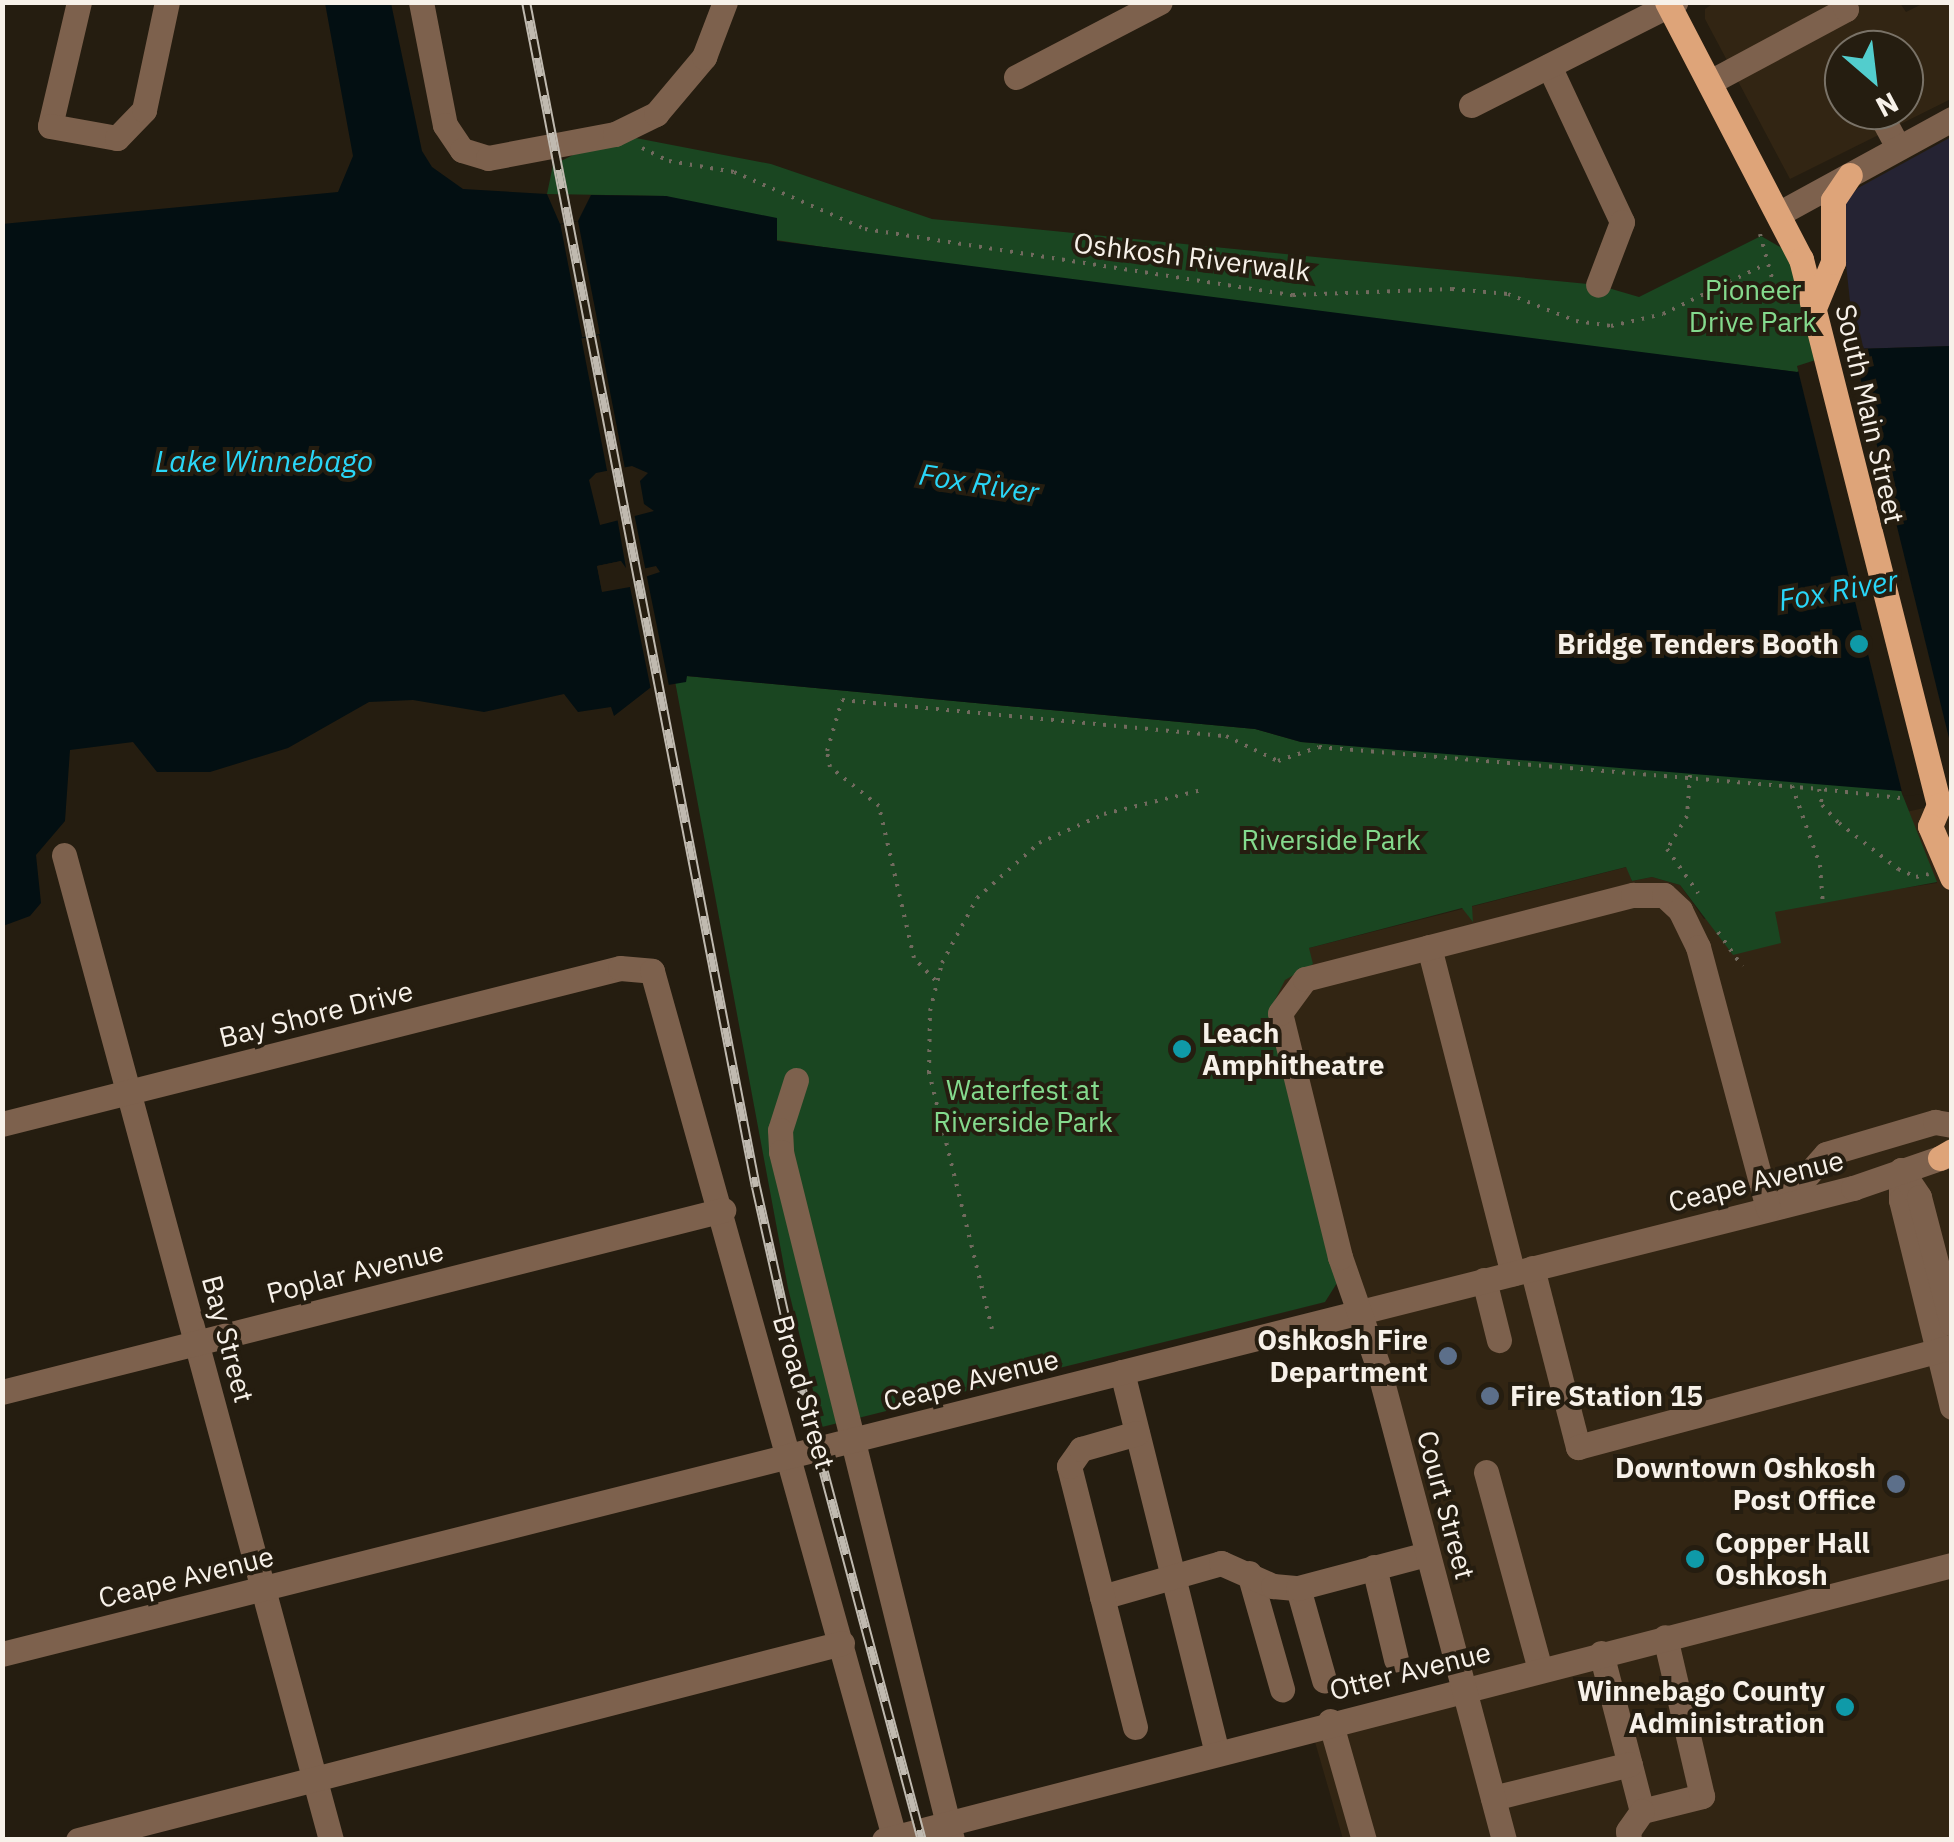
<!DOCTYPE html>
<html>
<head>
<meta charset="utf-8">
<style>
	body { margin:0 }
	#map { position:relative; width:1954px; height:1842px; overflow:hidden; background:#251d10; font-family:"IBM Plex Sans",sans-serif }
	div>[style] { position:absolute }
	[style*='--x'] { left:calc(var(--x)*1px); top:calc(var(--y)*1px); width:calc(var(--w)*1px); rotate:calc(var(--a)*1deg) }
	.built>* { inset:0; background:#322513 }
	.industrial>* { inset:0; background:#252333 }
	.green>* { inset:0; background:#1a4621 }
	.water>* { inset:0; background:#030f12 }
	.pier>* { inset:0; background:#251d10; transform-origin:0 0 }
	.path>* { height:4px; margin-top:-2px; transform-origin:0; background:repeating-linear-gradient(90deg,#716a5e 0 2.5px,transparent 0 10.5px) }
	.minor>* { height:25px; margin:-12.5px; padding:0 12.5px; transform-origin:12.5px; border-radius:12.5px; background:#7d614d }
	.major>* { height:25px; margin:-12.5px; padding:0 12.5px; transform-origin:12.5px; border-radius:12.5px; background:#dea479 }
	.rail>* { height:10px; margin-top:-5px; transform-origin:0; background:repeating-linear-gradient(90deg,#251d10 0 19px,#c0bab0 0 38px); box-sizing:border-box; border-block:2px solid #c0bab0 }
	.dots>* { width:28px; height:28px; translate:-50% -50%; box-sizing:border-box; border:5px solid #251d10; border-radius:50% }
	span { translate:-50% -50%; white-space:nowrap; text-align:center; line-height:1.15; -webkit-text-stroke:8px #251d10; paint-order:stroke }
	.street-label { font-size:28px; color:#f7f1e9 }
	.park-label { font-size:28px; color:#84da8d }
	.poi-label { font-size:28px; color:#f7f1e9; font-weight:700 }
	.right { translate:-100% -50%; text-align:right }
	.left { translate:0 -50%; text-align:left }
	.water-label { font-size:30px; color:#29d6f7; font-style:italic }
	.frame { position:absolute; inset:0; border:5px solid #f7f1e9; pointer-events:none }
	.north { position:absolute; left:1824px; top:30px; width:100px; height:100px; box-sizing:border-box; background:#251d10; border:2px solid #797267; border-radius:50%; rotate:152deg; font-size:28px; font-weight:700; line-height:40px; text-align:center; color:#f7f1e9 }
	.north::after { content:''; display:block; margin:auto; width:35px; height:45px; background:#52cdcd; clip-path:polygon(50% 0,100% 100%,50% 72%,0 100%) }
</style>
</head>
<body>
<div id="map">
	<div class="built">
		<i style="clip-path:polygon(evenodd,1715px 2px,1900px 3px,1906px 12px,1924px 3px,1951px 3px,1951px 99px,1790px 179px,1705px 19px,1705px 9px,1715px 2px,1844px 50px,1904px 50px,1904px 110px,1844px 110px,1844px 50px)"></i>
		<i style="clip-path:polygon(1951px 802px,1951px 1839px,1343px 1839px,1311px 1728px,1462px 1688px,1266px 959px,1627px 867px,1632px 881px,1652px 877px,1680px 885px,1704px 919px,1937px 883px,1906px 812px)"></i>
	</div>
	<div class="industrial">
		<i style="clip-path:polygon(1951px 137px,1951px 346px,1855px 349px,1840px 207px,1858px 188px)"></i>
	</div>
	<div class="green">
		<i style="clip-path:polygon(615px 134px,771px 164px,932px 219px,1598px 285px,1639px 297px,1761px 236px,1801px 259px,1824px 360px,1797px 372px,1018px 276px,776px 240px,666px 196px,547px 194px,553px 165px)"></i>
		<i style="clip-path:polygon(686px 676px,1255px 729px,1301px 742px,1888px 787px,1901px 791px,1937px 882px,1775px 912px,1781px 943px,1733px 955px,1680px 885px,1652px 877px,1632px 881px,1626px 867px,1472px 906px,1473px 922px,1462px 908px,1309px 948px,1313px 964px,1285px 980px,1272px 1006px,1337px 1283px,1325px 1302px,822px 1427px,788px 1288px,675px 681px,685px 682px)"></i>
	</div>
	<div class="water">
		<i style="clip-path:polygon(evenodd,325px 3px,391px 3px,422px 151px,432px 167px,463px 189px,547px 194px,560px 224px,578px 221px,591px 195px,666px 196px,777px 218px,777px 241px,1797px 372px,1855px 349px,1951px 346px,1951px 787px,1901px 791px,1301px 742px,1255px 729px,687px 676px,686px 682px,650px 688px,614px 716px,611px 707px,578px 712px,564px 694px,484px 712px,413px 700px,369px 702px,288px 748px,210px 772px,157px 772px,133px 742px,70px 750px,65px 821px,36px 855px,41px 903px,30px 916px,3px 926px,2px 224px,338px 192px,353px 156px,325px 3px,632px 466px,648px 473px,640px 481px,644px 504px,654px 511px,600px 525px,589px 480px,596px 473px,632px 466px,325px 3px,621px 561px,624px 573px,656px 566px,660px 572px,602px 591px,597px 566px,621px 561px)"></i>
	</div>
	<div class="pier">
		<i style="left:578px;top:221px;width:115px;height:18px;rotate:79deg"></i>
		<i style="left:599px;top:335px;width:140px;height:18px;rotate:79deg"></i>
		<i style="clip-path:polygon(1853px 348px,1951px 746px,1952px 792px,1903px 796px,1797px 366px)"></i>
		<i style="clip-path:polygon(634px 513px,669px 686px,651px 690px,630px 587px,602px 592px,597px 566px,621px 561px,626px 568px,617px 517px)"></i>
	</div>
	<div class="path">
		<i style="--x:642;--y:148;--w:30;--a:26"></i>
		<i style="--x:669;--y:161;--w:66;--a:9.6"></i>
		<i style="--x:734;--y:172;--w:143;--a:23.5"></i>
		<i style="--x:865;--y:229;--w:433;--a:8.8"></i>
		<i style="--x:1293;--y:295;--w:159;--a:-2.2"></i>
		<i style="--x:1452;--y:289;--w:56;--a:5.1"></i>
		<i style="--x:1508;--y:294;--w:73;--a:21.7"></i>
		<i style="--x:1576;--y:321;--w:35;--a:8"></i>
		<i style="--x:1611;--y:326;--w:53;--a:-13"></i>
		<i style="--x:1663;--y:314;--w:114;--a:-25.9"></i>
		<i style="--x:1760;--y:234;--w:64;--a:74.7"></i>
		<i style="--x:1690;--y:775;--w:41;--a:94.2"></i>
		<i style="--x:1687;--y:816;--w:39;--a:121"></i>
		<i style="--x:1667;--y:849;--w:54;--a:54.8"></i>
		<i style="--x:1792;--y:786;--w:84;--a:70.5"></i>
		<i style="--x:1820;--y:865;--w:41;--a:85.8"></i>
		<i style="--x:1900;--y:798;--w:81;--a:-173.7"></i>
		<i style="--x:1819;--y:789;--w:16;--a:79"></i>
		<i style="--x:1822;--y:805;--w:25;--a:47"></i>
		<i style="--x:1839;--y:823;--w:75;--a:37.9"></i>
		<i style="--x:1898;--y:869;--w:20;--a:24"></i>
		<i style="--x:1916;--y:877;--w:13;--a:-13"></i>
		<i style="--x:1718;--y:932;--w:42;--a:54.8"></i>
		<i style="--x:935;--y:980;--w:30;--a:-134"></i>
		<i style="--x:914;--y:958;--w:156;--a:-103"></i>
		<i style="--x:879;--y:806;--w:63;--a:-141.5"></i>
		<i style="--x:830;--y:767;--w:16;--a:-101"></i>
		<i style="--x:827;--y:751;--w:53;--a:-73.6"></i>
		<i style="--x:842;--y:700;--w:386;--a:5.4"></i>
		<i style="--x:1226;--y:736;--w:58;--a:25.7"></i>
		<i style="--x:1278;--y:761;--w:43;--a:-18.9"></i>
		<i style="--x:1319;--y:747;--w:502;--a:4.8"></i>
		<i style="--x:992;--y:1329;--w:264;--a:-103.8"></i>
		<i style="--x:929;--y:1073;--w:62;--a:-89.1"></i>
		<i style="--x:930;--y:1011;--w:49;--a:-76"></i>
		<i style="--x:942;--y:963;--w:74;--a:-61.7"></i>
		<i style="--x:977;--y:898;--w:83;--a:-41.6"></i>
		<i style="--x:1039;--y:843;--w:71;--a:-24"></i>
		<i style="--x:1104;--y:814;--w:101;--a:-13.8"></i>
	</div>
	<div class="minor">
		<i style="--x:79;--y:2;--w:127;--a:103.2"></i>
		<i style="--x:50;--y:126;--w:68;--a:10.2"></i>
		<i style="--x:117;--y:138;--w:39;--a:-46"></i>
		<i style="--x:144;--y:110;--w:110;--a:-78"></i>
		<i style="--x:421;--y:2;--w:125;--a:79"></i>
		<i style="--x:445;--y:125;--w:30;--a:56"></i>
		<i style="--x:462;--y:150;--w:27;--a:17"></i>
		<i style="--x:488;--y:158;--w:129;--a:-10.7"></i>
		<i style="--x:615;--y:134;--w:46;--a:-26"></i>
		<i style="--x:656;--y:114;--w:75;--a:-49.9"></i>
		<i style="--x:704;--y:57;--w:59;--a:-69.1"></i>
		<i style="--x:1549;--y:66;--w:172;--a:64.9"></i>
		<i style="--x:1622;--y:222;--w:67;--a:110.9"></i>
		<i style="--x:1016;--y:77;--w:162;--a:-27.5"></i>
		<i style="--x:1710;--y:82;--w:154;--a:-28.2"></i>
		<i style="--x:1846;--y:9;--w:8;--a:-113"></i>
		<i style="--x:1471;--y:105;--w:229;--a:-26.8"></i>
		<i style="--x:1878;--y:110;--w:42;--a:61.6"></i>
		<i style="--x:1780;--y:213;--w:196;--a:-28.7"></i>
		<i style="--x:64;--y:855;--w:1021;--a:74.83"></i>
		<i style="--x:1429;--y:947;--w:337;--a:75.6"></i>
		<i style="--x:796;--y:1080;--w:52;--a:107.7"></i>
		<i style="--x:780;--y:1130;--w:22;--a:87"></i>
		<i style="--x:781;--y:1152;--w:709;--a:76.04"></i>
		<i style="--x:2;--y:1124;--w:637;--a:-14.17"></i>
		<i style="--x:620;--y:968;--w:32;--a:5"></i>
		<i style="--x:652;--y:971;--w:902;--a:74.38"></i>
		<i style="--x:1901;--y:1170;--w:30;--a:90"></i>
		<i style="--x:1901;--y:1200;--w:213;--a:76.2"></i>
		<i style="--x:1901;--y:1170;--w:32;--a:56"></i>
		<i style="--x:1919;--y:1197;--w:131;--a:75.4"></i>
		<i style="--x:1780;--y:1206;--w:69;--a:-48.5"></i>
		<i style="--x:1826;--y:1154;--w:114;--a:-16.4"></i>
		<i style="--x:1935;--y:1122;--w:17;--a:10"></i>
		<i style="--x:1532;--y:1268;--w:185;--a:75.6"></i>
		<i style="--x:1578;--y:1447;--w:387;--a:-15"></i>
		<i style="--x:1484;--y:1280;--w:62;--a:76"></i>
		<i style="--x:1122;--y:1372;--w:392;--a:76"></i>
		<i style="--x:2;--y:1392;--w:744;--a:-14.17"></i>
		<i style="--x:1486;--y:1472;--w:204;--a:74.7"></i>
		<i style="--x:1374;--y:1567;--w:95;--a:76.6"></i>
		<i style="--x:1249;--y:1573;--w:121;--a:74.1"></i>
		<i style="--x:1298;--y:1588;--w:96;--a:74.2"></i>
		<i style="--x:1102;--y:1597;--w:124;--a:-15.9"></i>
		<i style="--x:1221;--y:1563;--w:57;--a:23.9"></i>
		<i style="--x:1273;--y:1586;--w:25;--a:5"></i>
		<i style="--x:1298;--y:1588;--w:133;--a:-14.8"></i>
		<i style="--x:1601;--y:1653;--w:163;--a:75.5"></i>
		<i style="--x:1642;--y:1811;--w:62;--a:-14"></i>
		<i style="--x:1702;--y:1796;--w:163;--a:-103.1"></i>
		<i style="--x:2;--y:1654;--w:1909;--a:-14.13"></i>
		<i style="--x:1853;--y:1188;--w:105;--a:-19"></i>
		<i style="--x:1330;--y:1721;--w:124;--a:74.1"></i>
		<i style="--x:1135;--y:1727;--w:269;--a:-104.2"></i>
		<i style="--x:1069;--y:1466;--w:21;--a:-55"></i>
		<i style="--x:1081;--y:1449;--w:58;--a:-15.9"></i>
		<i style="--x:1493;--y:1798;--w:141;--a:-13.9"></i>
		<i style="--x:78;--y:1840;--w:789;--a:-14.46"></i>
		<i style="--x:884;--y:1840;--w:1103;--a:-14.44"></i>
		<i style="--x:1504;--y:1840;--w:487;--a:-104.9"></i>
		<i style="--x:1379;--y:1369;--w:119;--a:-109.2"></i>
		<i style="--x:1340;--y:1257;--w:251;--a:-103.8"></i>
		<i style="--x:1280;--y:1013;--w:42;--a:-53.7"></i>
		<i style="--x:1305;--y:979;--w:339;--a:-14.4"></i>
		<i style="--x:1633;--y:895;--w:31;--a:0"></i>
		<i style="--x:1664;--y:895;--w:22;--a:43"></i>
		<i style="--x:1680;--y:910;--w:41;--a:64.1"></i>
		<i style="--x:1698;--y:947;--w:271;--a:75"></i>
		<i style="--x:1629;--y:1840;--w:9;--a:-96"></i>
		<i style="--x:1628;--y:1831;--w:24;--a:-55"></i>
	</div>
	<div class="major">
		<i style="--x:1667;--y:2;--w:290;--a:62.5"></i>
		<i style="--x:1801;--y:259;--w:563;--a:75.82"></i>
		<i style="--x:1814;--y:308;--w:50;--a:-67.6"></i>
		<i style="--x:1833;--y:262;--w:62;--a:-90"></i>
		<i style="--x:1833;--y:200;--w:30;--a:-56"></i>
		<i style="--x:1939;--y:805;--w:23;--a:113"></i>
		<i style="--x:1930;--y:826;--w:56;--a:66.7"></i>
		<i style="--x:1940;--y:1158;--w:14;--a:-30"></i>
	</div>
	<div class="rail">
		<i style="--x:526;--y:2;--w:1207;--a:79.02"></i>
		<i style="--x:756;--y:1187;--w:189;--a:77.4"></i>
		<i style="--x:797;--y:1371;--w:485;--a:75.1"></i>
	</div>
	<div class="dots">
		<i style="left:1859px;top:644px;background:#0f9aa8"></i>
		<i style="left:1182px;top:1049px;background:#0f9aa8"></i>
		<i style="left:1448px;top:1356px;background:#5c6f8a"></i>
		<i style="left:1490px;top:1396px;background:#5c6f8a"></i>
		<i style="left:1896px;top:1484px;background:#5c6f8a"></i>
		<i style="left:1695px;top:1559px;background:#0f9aa8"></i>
		<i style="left:1845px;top:1707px;background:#0f9aa8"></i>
	</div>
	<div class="street-label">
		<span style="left:1192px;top:257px;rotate:7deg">Oshkosh Riverwalk</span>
		<span style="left:1870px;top:414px;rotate:77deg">South Main Street</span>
		<span style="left:316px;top:1014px;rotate:-14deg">Bay Shore Drive</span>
		<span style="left:1756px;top:1181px;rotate:-14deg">Ceape Avenue</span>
		<span style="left:355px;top:1272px;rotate:-14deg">Poplar Avenue</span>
		<span style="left:228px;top:1339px;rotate:75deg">Bay Street</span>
		<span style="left:971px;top:1380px;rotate:-14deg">Ceape Avenue</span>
		<span style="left:804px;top:1392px;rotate:74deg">Broad Street</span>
		<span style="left:1446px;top:1505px;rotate:75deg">Court Street</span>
		<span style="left:186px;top:1577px;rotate:-14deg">Ceape Avenue</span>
		<span style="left:1410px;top:1671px;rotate:-14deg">Otter Avenue</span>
	</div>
	<div class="park-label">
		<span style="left:1753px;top:306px">Pioneer<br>Drive Park</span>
		<span style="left:1331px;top:840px">Riverside Park</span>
		<span style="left:1023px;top:1106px">Waterfest at<br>Riverside Park</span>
	</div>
	<div class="poi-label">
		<span class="right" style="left:1839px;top:644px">Bridge Tenders Booth</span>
		<span class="left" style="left:1202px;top:1049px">Leach<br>Amphitheatre</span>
		<span class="right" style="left:1428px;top:1356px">Oshkosh Fire<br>Department</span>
		<span class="left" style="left:1510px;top:1396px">Fire Station 15</span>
		<span class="right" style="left:1876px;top:1484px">Downtown Oshkosh<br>Post Office</span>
		<span class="left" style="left:1715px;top:1559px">Copper Hall<br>Oshkosh</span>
		<span class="right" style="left:1825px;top:1707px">Winnebago County<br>Administration</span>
	</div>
	<div class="water-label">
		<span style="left:264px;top:461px">Lake Winnebago</span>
		<span style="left:979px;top:483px;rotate:9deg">Fox River</span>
		<span style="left:1838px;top:590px;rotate:-10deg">Fox River</span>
	</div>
	<div class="frame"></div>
	<div class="north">N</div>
</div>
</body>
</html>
